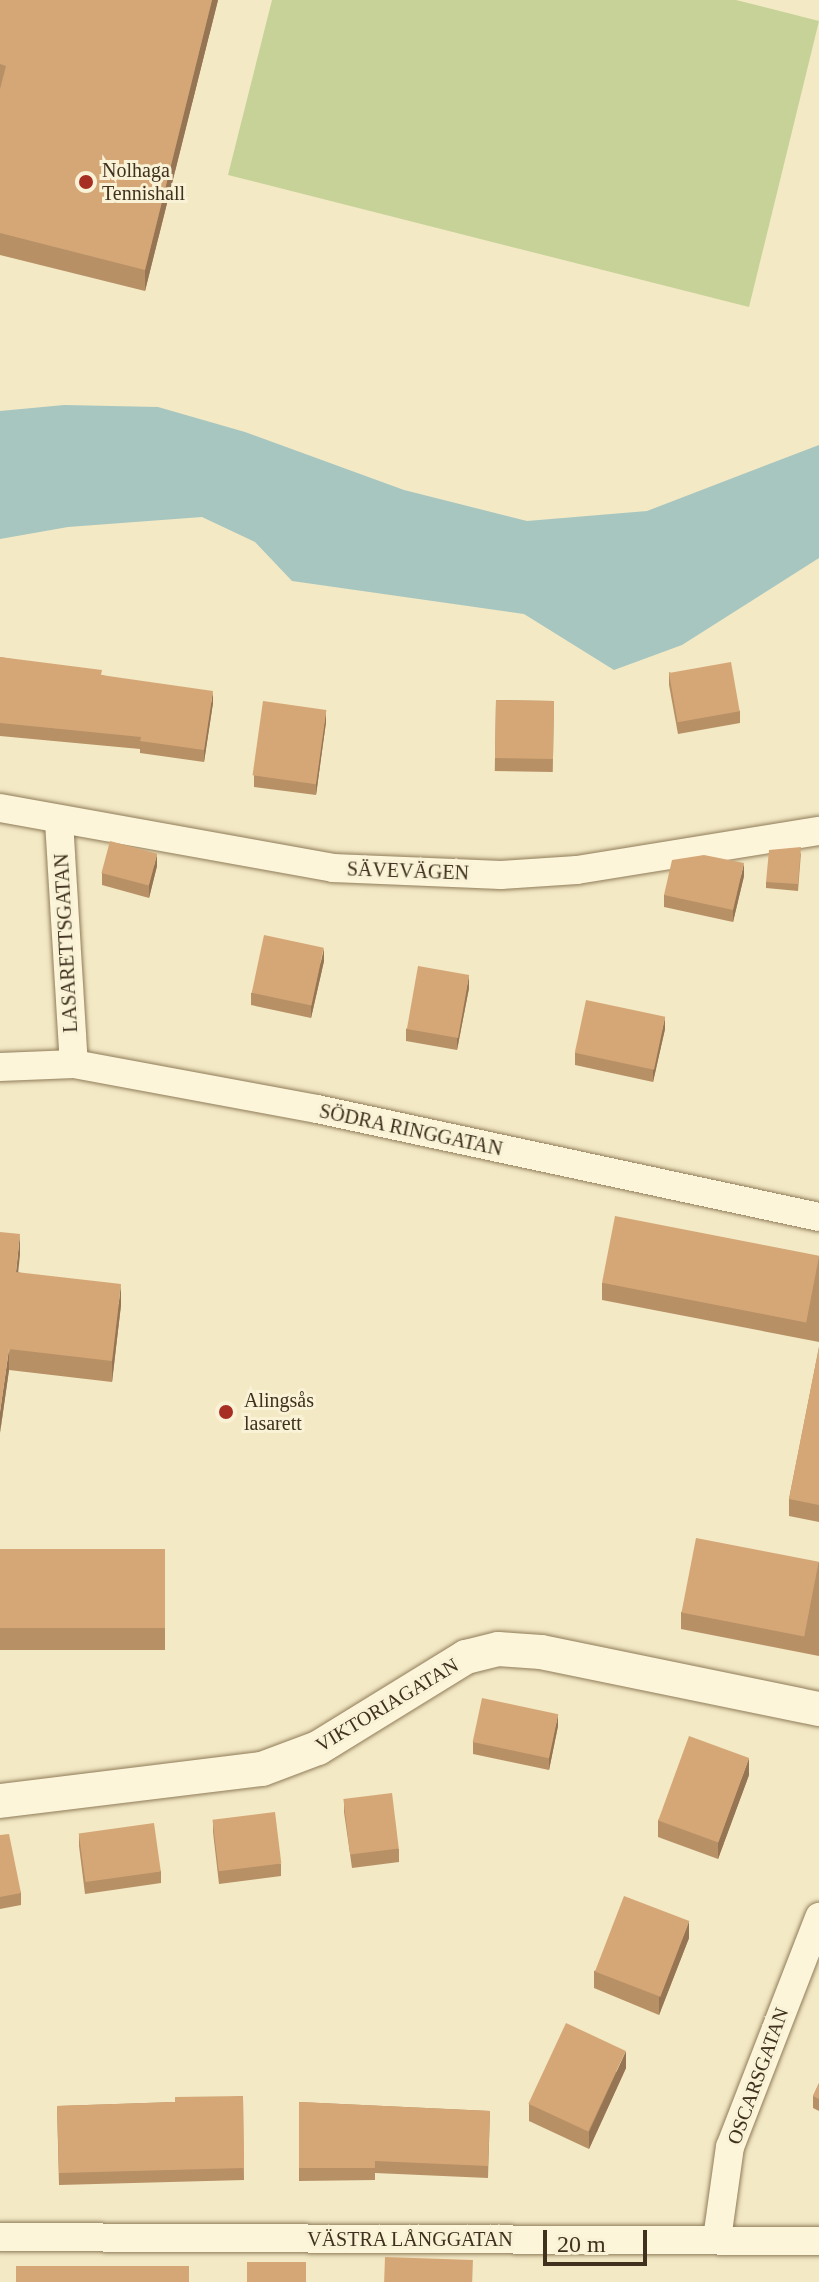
<!DOCTYPE html>
<html>
<head>
<meta charset="utf-8">
<style>
	body { margin:0 }
	#map { position:relative; width:819px; height:2282px; overflow:hidden; background:#f3e9c5; font-family:Georgia,serif }
	div>[style] { position:absolute }
	[style*='--x'] { left:calc(var(--x)*1px); top:calc(var(--y)*1px); width:calc(var(--w)*1px); rotate:calc(var(--a)*1deg) }
	.green>* { inset:0; background:#c6d297 }
	.water>* { inset:0; background:#a7c6c0 }
	.roads { filter:drop-shadow(0 0 2px #907c59) drop-shadow(0 0 2px #907c59) }
	.minor>* { height:28px; margin:-14px; padding:0 14px; transform-origin:14px; border-radius:14px; background:#fcf5da }
	.tertiary>* { height:34px; margin:-17px; padding:0 17px; transform-origin:17px; border-radius:17px; background:#fcf5da }
	.wall>* { inset:0; background:#b79066; transform-origin:0 0 }
	.shaded-wall>* { inset:0; background:#957553 }
	.building>* { inset:0; background:#d5a777; transform-origin:0 0 }
	.dots>* { width:22px; height:22px; translate:-50% -50%; box-sizing:border-box; border:4px solid #f9f2d6; border-radius:50% }
	span { translate:-50% -50%; white-space:nowrap; text-align:center; line-height:1.15; -webkit-text-stroke:6px #f9f2d6; paint-order:stroke }
	.poi-label { font-size:20px; color:#3f311e }
	.left { translate:0 -50%; text-align:left }
	.street-label { font-size:20px; color:#3f311e }
	.scale { position:absolute; left:543px; top:2230px; width:104px; height:36px; box-sizing:border-box; border:4px solid #3f311e; border-top:0; padding-left:10px; font-size:24px; line-height:28px; white-space:nowrap; color:#3f311e; -webkit-text-stroke:6px #f9f2d6; paint-order:stroke }
</style>
</head>
<body>
<div id="map">
	<div class="green">
		<i style="clip-path:polygon(272px 0,736px 0,819px 21px,749px 307px,228px 175px)"></i>
	</div>
	<div class="water">
		<i style="clip-path:polygon(64px 405px,158px 407px,245px 432px,404px 490px,527px 521px,647px 511px,819px 445px,819px 558px,682px 645px,614px 670px,524px 614px,292px 581px,255px 542px,202px 517px,68px 527px,0 539px,0 411px)"></i>
	</div>
	<div class="roads">
		<div class="minor">
			<i style="--x:0;--y:808;--w:338;--a:10.2"></i>
			<i style="--x:333;--y:868;--w:168;--a:2.4"></i>
			<i style="--x:501;--y:875;--w:76;--a:-3.8"></i>
			<i style="--x:577;--y:870;--w:245;--a:-9.2"></i>
			<i style="--x:59;--y:821;--w:243;--a:86.5"></i>
			<i style="--x:0;--y:1067;--w:74;--a:-2.3"></i>
			<i style="--x:74;--y:1064;--w:247;--a:10.5"></i>
			<i style="--x:317;--y:1109;--w:513;--a:12.14"></i>
			<i style="--x:0;--y:2237;--w:819;--a:0.28"></i>
			<i style="--x:717;--y:2239;--w:93;--a:-82"></i>
			<i style="--x:730;--y:2147;--w:247;--a:-68.8"></i>
		</div>
		<div class="tertiary">
			<i style="--x:0;--y:1801;--w:264;--a:-7"></i>
			<i style="--x:262;--y:1769;--w:60;--a:-20.6"></i>
			<i style="--x:318;--y:1748;--w:174;--a:-31.6"></i>
			<i style="--x:466;--y:1657;--w:33;--a:-14"></i>
			<i style="--x:498;--y:1649;--w:43;--a:4"></i>
			<i style="--x:541;--y:1652;--w:284;--a:11.6"></i>
		</div>
	</div>
	<div class="wall">
		<i style="clip-path:polygon(0 0,218px 0,145px 291px,0 255px)"></i>
		<i style="clip-path:polygon(0 657px,102px 675px,213px 703px,204px 762px,140px 753px,140px 749px,0 736px)"></i>
		<i style="clip-path:polygon(669px 672px,740px 711px,740px 723px,678px 734px,669px 685px)"></i>
		<i style="left:496px;top:700px;width:58px;height:71px;rotate:1deg"></i>
		<i style="clip-path:polygon(326px 722px,316px 795px,254px 787px,254px 775px)"></i>
		<i style="clip-path:polygon(801px 853px,798px 891px,766px 888px,766px 882px)"></i>
		<i style="clip-path:polygon(157px 866px,149px 898px,102px 885px,102px 873px)"></i>
		<i style="clip-path:polygon(744px 876px,733px 922px,664px 907px,664px 895px)"></i>
		<i style="clip-path:polygon(324px 961px,311px 1018px,251px 1005px,251px 993px)"></i>
		<i style="clip-path:polygon(469px 988px,457px 1050px,406px 1041px,406px 1029px)"></i>
		<i style="clip-path:polygon(665px 1029px,653px 1082px,575px 1065px,575px 1053px)"></i>
		<i style="clip-path:polygon(20px 1255px,18px 1272px,121px 1305px,112px 1382px,9px 1370px,0 1433px)"></i>
		<i style="clip-path:polygon(819px 1256px,819px 1342px,602px 1300px,602px 1283px)"></i>
		<i style="clip-path:polygon(819px 1347px,819px 1522px,789px 1516px,789px 1499px)"></i>
		<i style="left:0;top:1549px;width:165px;height:101px"></i>
		<i style="clip-path:polygon(819px 1562px,819px 1656px,681px 1629px,681px 1612px)"></i>
		<i style="clip-path:polygon(558px 1726px,549px 1770px,473px 1754px,473px 1742px)"></i>
		<i style="clip-path:polygon(749px 1775px,718px 1859px,658px 1837px,658px 1820px)"></i>
		<i style="clip-path:polygon(344px 1800px,399px 1849px,399px 1862px,352px 1868px,344px 1812px)"></i>
		<i style="clip-path:polygon(213px 1820px,281px 1864px,281px 1876px,219px 1884px,213px 1832px)"></i>
		<i style="clip-path:polygon(79px 1834px,161px 1871px,161px 1883px,85px 1894px,79px 1846px)"></i>
		<i style="clip-path:polygon(0 1835px,21px 1893px,21px 1905px,0 1909px)"></i>
		<i style="clip-path:polygon(689px 1938px,659px 2015px,594px 1988px,594px 1971px)"></i>
		<i style="clip-path:polygon(626px 2068px,589px 2149px,529px 2121px,529px 2104px)"></i>
		<i style="clip-path:polygon(819px 2083px,819px 2111px,813px 2108px,813px 2096px)"></i>
		<i style="clip-path:polygon(243px 2096px,244px 2180px,59px 2185px,57px 2106px,175px 2102px)"></i>
		<i style="clip-path:polygon(299px 2102px,490px 2111px,488px 2178px,375px 2173px,375px 2180px,299px 2181px)"></i>
	</div>
	<div class="shaded-wall">
		<i style="clip-path:polygon(212px 0,218px 0,145px 291px,145px 270px)"></i>
		<i style="clip-path:polygon(213px 691px,213px 703px,204px 762px,204px 750px)"></i>
		<i style="clip-path:polygon(326px 710px,326px 722px,316px 795px,316px 783px)"></i>
		<i style="clip-path:polygon(157px 854px,157px 866px,149px 898px,149px 885px)"></i>
		<i style="clip-path:polygon(744px 863px,744px 876px,733px 922px,733px 910px)"></i>
		<i style="clip-path:polygon(324px 948px,324px 961px,311px 1018px,311px 1006px)"></i>
		<i style="clip-path:polygon(469px 975px,469px 988px,457px 1050px,457px 1038px)"></i>
		<i style="clip-path:polygon(665px 1017px,665px 1029px,653px 1082px,653px 1070px)"></i>
		<i style="clip-path:polygon(20px 1234px,20px 1255px,16px 1293px,16px 1272px)"></i>
		<i style="clip-path:polygon(121px 1284px,121px 1305px,112px 1382px,112px 1361px)"></i>
		<i style="clip-path:polygon(9px 1349px,9px 1370px,0 1433px,0 1412px)"></i>
		<i style="clip-path:polygon(558px 1714px,558px 1726px,549px 1770px,549px 1758px)"></i>
		<i style="clip-path:polygon(749px 1758px,749px 1775px,718px 1859px,718px 1842px)"></i>
		<i style="clip-path:polygon(689px 1921px,689px 1938px,659px 2015px,659px 1998px)"></i>
		<i style="clip-path:polygon(626px 2051px,626px 2068px,589px 2149px,589px 2132px)"></i>
	</div>
	<div class="building">
		<i style="clip-path:polygon(0 0,212px 0,145px 270px,0 233px,0 89px,6px 66px,0 64px)"></i>
		<i style="clip-path:polygon(0 657px,102px 670px,101px 675px,213px 691px,204px 750px,140px 741px,141px 737px,0 723px)"></i>
		<i style="left:731px;top:662px;width:50px;height:63px;rotate:80deg"></i>
		<i style="left:496px;top:700px;width:58px;height:58px;rotate:1deg"></i>
		<i style="left:263px;top:701px;width:64px;height:75px;rotate:8deg"></i>
		<i style="left:110px;top:841px;width:49px;height:33px;rotate:15deg"></i>
		<i style="clip-path:polygon(801px 847px,798px 884px,766px 882px,769px 850px)"></i>
		<i style="clip-path:polygon(704px 855px,744px 863px,733px 910px,664px 895px,672px 860px)"></i>
		<i style="left:264px;top:935px;width:61px;height:59px;rotate:12deg"></i>
		<i style="left:418px;top:966px;width:52px;height:64px;rotate:10deg"></i>
		<i style="left:586px;top:1000px;width:81px;height:54px;rotate:12deg"></i>
		<i style="left:615px;top:1216px;width:208px;height:68px;rotate:11deg"></i>
		<i style="clip-path:polygon(0 1232px,20px 1234px,16px 1272px,121px 1284px,112px 1361px,9px 1349px,0 1412px)"></i>
		<i style="clip-path:polygon(819px 1347px,819px 1505px,789px 1499px)"></i>
		<i style="left:696px;top:1538px;width:125px;height:76px;rotate:11deg"></i>
		<i style="left:0;top:1549px;width:165px;height:79px"></i>
		<i style="left:482px;top:1698px;width:78px;height:45px;rotate:12deg"></i>
		<i style="left:689px;top:1736px;width:64px;height:90px;rotate:20deg"></i>
		<i style="left:392px;top:1793px;width:56px;height:49px;rotate:83deg"></i>
		<i style="left:275px;top:1812px;width:52px;height:63px;rotate:83deg"></i>
		<i style="left:154px;top:1823px;width:49px;height:76px;rotate:82deg"></i>
		<i style="clip-path:polygon(9px 1834px,21px 1893px,0 1897px,0 1835px)"></i>
		<i style="left:624px;top:1896px;width:70px;height:81px;rotate:21deg"></i>
		<i style="left:566px;top:2023px;width:66px;height:89px;rotate:25deg"></i>
		<i style="clip-path:polygon(819px 2083px,819px 2099px,813px 2096px)"></i>
		<i style="clip-path:polygon(243px 2096px,244px 2168px,59px 2173px,57px 2106px,175px 2102px,175px 2097px)"></i>
		<i style="clip-path:polygon(299px 2102px,490px 2111px,488px 2166px,375px 2161px,375px 2168px,299px 2168px)"></i>
		<i style="left:385px;top:2257px;width:88px;height:25px;rotate:2deg"></i>
		<i style="left:306px;top:2262px;width:20px;height:59px;rotate:90deg"></i>
		<i style="left:189px;top:2266px;width:16px;height:173px;rotate:90deg"></i>
	</div>
	<div class="dots">
		<i style="left:86px;top:182px;background:#a62e22"></i>
		<i style="left:226px;top:1412px;background:#a62e22"></i>
	</div>
	<div class="poi-label">
		<span class="left" style="left:102px;top:182px">Nolhaga<br>Tennishall</span>
		<span class="left" style="left:244px;top:1412px">Alingsås<br>lasarett</span>
	</div>
	<div class="street-label">
		<span style="left:408px;top:871px;rotate:2deg">SÄVEVÄGEN</span>
		<span style="left:66px;top:943px;rotate:-93deg">LASARETTSGATAN</span>
		<span style="left:411px;top:1130px;rotate:12deg">SÖDRA RINGGATAN</span>
		<span style="left:387px;top:1705px;rotate:-31deg">VIKTORIAGATAN</span>
		<span style="left:758px;top:2076px;rotate:-70deg">OSCARSGATAN</span>
		<span style="left:410px;top:2239px">VÄSTRA LÅNGGATAN</span>
	</div>
	<div class="scale">20 m</div>
</div>
</body>
</html>
